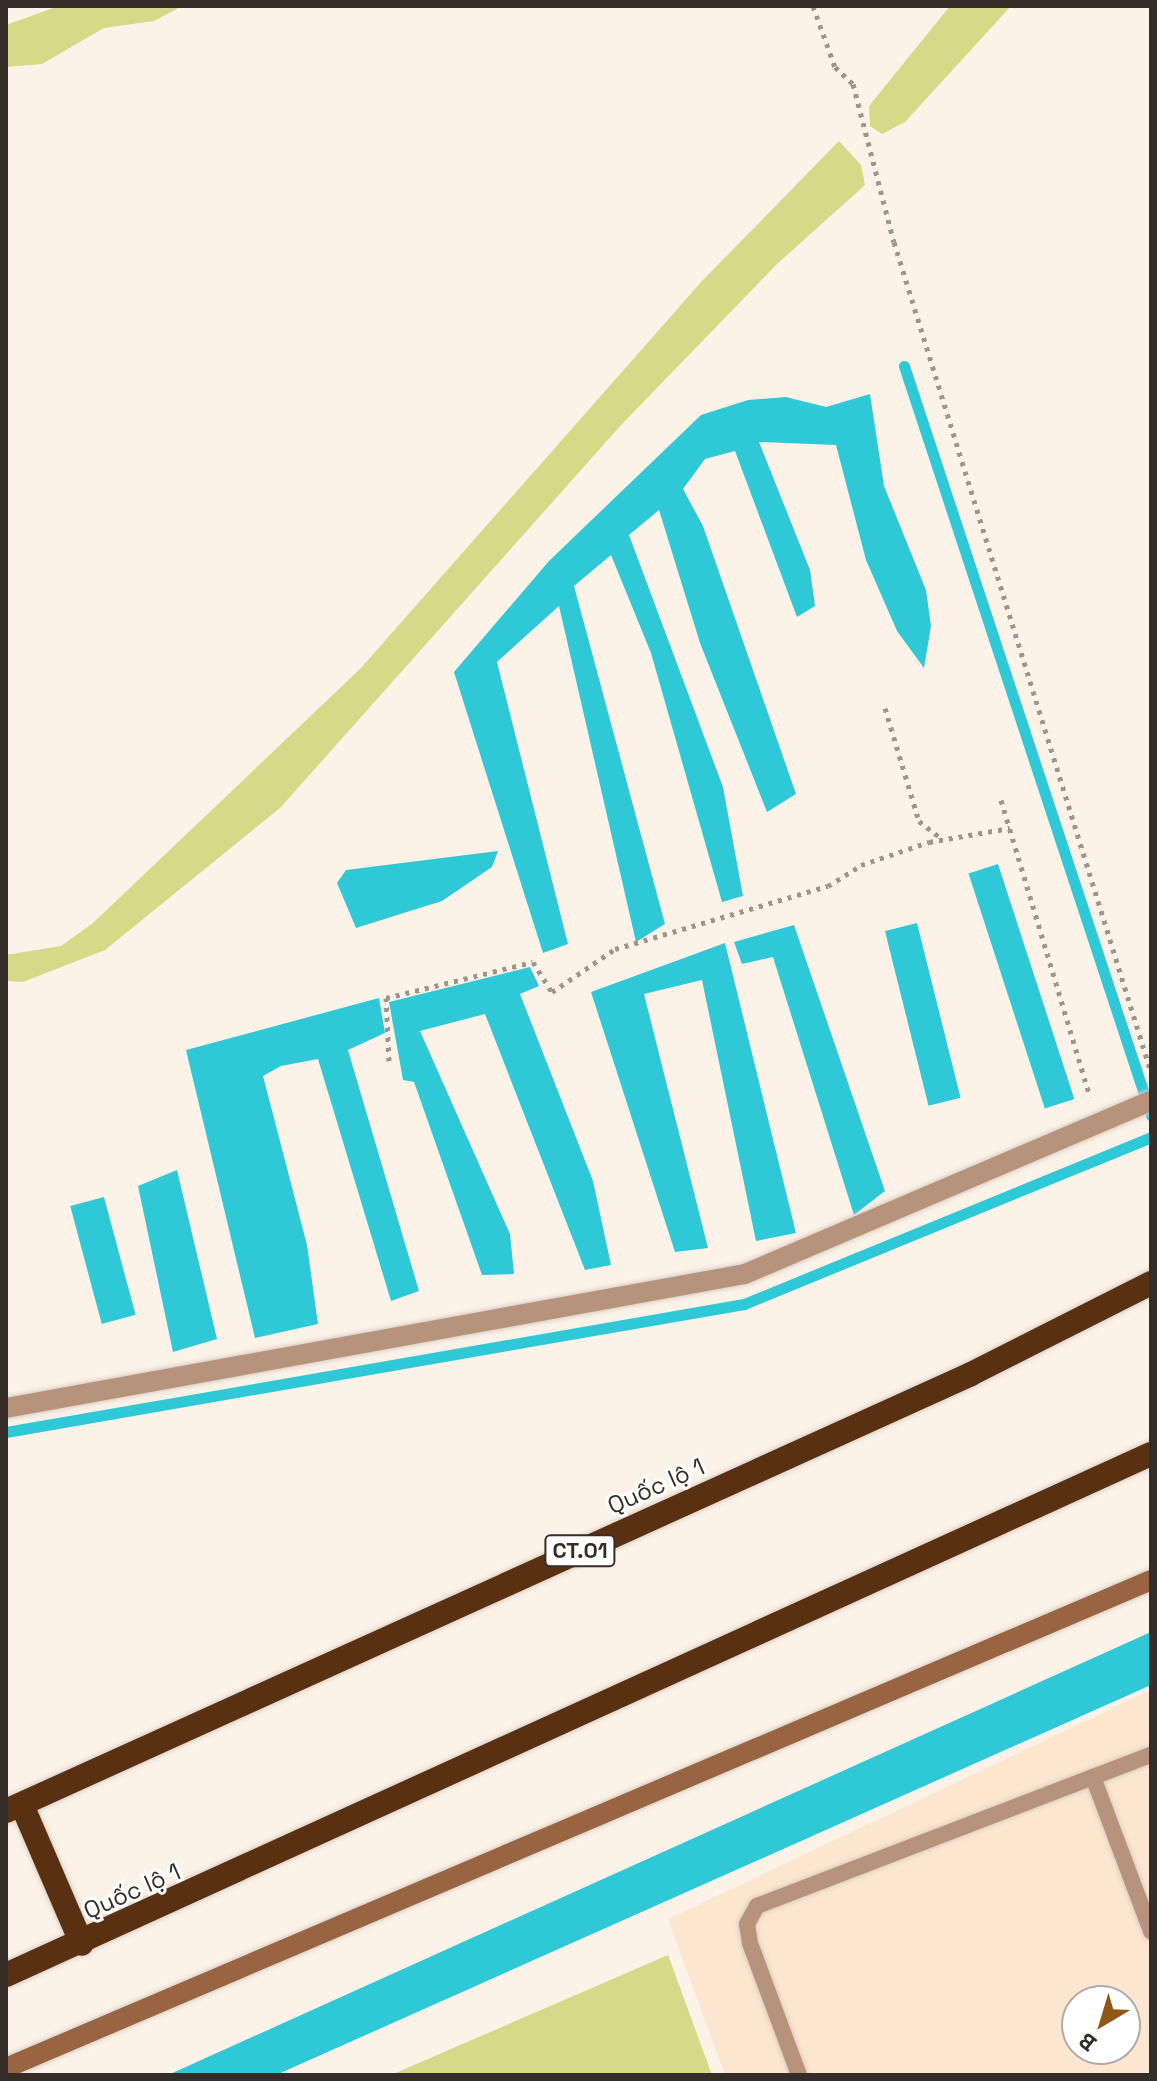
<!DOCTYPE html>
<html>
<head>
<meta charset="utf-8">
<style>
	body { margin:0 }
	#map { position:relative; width:1157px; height:2081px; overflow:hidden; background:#fcf2e8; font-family:"Space Grotesk",sans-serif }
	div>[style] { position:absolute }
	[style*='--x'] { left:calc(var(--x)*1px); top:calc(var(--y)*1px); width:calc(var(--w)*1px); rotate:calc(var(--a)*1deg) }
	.built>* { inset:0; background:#fde6cf }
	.green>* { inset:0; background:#d5d988 }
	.water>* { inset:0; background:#2ec8d6; transform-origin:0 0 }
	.stream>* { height:11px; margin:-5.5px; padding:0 5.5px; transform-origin:5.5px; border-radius:5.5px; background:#2ec8d6 }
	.path>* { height:5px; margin-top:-2.5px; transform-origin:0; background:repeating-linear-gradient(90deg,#9e958d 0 4px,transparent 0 10px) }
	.roads { filter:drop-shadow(0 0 2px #d8cfc5) drop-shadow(0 0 2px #d8cfc5) }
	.service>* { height:16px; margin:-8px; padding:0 8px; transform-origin:8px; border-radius:8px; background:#b8937c }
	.minor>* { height:20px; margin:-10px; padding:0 10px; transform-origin:10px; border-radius:10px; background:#b8937c }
	.secondary>* { height:20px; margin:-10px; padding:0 10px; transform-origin:10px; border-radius:10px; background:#986442 }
	.motorway>* { height:24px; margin:-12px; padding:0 12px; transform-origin:12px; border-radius:12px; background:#593112 }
	span { translate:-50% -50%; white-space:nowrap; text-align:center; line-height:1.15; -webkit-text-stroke:6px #fff; paint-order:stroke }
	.shield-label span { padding:2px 6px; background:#fff; border:2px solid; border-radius:6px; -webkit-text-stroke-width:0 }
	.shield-label { font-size:22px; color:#342d27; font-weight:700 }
	.street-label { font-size:24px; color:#342d27 }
	.frame { position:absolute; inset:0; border:8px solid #342d27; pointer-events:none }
	.north { position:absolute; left:1061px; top:1985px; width:80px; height:80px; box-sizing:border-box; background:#fff; border:2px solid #aeaba9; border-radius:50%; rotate:218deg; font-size:22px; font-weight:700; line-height:32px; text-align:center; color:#342d27 }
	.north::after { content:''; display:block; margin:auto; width:28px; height:36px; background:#915613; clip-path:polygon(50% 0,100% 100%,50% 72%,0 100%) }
</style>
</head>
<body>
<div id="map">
	<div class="built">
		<i style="clip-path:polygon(evenodd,1151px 1690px,1151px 2075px,725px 2075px,668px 1919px,1151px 1690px,1077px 2001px,1125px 2001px,1125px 2049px,1077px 2049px,1077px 2001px)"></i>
	</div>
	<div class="green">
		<i style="clip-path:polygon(59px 6px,182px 6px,154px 21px,104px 28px,42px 64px,6px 67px,6px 25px)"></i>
		<i style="clip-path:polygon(950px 6px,1011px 6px,905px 122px,882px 134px,870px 126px,869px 106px)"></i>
		<i style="clip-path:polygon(839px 141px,861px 165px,865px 185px,777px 264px,622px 424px,280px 808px,105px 950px,23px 982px,6px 981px,6px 955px,61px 946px,93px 923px,361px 668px,702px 281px)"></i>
		<i style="clip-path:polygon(668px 1955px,712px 2075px,391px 2075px)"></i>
	</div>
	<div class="water">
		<i style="clip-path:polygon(870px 394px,884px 486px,926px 590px,931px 626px,924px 668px,897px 631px,866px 560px,836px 445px,759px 442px,810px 570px,815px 606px,797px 617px,735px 451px,705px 459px,683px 489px,703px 526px,796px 794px,767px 812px,700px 643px,659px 510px,629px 535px,723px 787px,743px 896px,722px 902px,651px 653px,611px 555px,574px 586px,665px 924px,636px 942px,559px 606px,497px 662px,568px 944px,543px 953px,454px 672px,549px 561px,701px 415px,748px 400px,786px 397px,826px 407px)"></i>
		<i style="clip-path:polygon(498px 851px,492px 867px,442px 901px,356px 928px,337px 883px,346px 870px)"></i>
		<i style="left:998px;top:864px;width:247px;height:31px;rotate:72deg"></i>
		<i style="left:917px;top:923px;width:180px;height:33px;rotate:76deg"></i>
		<i style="clip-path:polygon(794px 925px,885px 1191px,854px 1215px,773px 957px,742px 964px,734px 942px)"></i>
		<i style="clip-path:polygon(725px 943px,796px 1233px,756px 1241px,702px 980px,644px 994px,708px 1248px,675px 1252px,591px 992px)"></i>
		<i style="clip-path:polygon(530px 967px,539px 986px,520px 994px,593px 1181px,611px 1265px,585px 1270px,485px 1014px,420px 1031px,510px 1234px,514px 1274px,482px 1275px,414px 1082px,403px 1080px,389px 1002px)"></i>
		<i style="clip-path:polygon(379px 998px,385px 1033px,348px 1050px,419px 1291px,391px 1301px,318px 1059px,281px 1066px,263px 1076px,307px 1245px,318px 1324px,255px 1338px,186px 1050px)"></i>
		<i style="clip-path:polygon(177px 1170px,217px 1339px,173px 1352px,138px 1186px)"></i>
		<i style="left:104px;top:1197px;width:122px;height:35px;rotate:75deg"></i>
		<i style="clip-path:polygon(1151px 1632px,1151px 1685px,276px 2075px,168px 2075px)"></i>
	</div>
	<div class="stream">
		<i style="--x:904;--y:366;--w:789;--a:71.75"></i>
		<i style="--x:6;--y:1432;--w:749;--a:-9.84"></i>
		<i style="--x:744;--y:1304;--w:440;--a:-22.3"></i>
	</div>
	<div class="path">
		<i style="--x:813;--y:6;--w:65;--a:70.2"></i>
		<i style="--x:835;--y:67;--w:25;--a:43"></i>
		<i style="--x:853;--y:84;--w:163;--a:75.5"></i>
		<i style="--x:894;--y:242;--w:869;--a:72.8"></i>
		<i style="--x:885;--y:708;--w:118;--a:73.3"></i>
		<i style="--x:919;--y:821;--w:29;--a:38"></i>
		<i style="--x:1001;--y:800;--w:310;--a:73.3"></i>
		<i style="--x:389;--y:1061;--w:63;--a:-92.7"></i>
		<i style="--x:386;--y:998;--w:151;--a:-13.8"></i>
		<i style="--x:533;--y:962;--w:36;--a:58"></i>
		<i style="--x:552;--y:992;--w:76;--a:-34.3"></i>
		<i style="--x:615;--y:949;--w:222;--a:-16.5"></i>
		<i style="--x:828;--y:886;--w:39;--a:-32"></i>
		<i style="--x:861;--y:865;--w:72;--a:-18.7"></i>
		<i style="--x:929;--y:842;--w:82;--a:-9.8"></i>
	</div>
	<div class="roads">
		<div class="service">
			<i style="--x:1093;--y:1777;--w:165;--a:69.4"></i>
			<i style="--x:799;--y:2075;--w:141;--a:-110.4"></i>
			<i style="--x:750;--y:1943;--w:19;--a:-99"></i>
			<i style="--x:747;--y:1924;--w:21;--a:-61"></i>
			<i style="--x:757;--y:1906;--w:422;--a:-21"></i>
		</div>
		<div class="minor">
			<i style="--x:6;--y:1408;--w:751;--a:-10.28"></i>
			<i style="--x:745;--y:1274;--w:441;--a:-23.1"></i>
		</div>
		<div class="secondary">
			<i style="--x:6;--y:2068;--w:1245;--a:-23.08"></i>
		</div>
		<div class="motorway">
			<i style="--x:22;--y:1805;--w:151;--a:66.7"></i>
			<i style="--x:6;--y:1811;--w:1059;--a:-24.36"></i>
			<i style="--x:971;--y:1374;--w:202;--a:-26.8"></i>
			<i style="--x:6;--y:1975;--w:1258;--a:-24.47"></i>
		</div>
	</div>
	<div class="shield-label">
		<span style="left:580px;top:1551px">CT.01</span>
	</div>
	<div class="street-label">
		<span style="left:656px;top:1486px;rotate:-24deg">Quốc lộ 1</span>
		<span style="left:132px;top:1891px;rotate:-24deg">Quốc lộ 1</span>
	</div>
	<div class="frame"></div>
	<div class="north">B</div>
</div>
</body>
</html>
